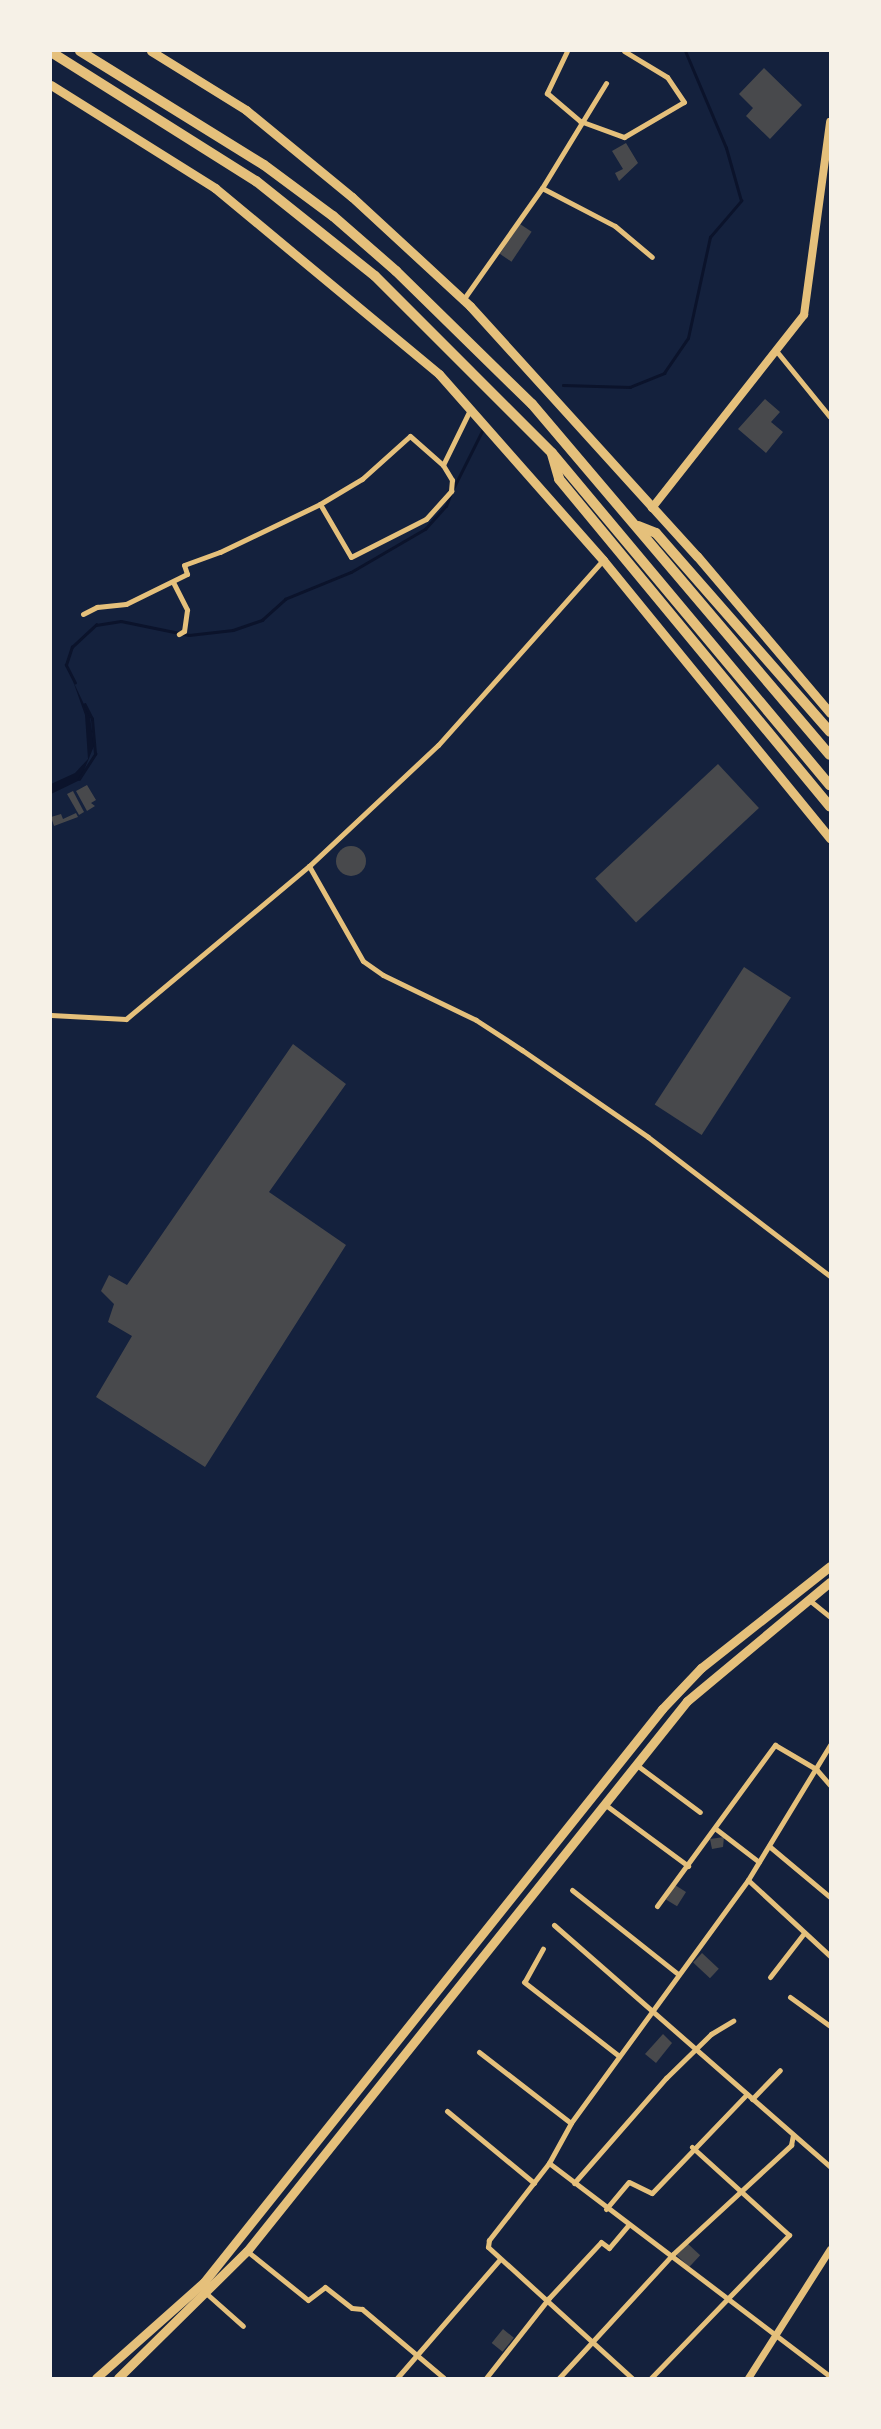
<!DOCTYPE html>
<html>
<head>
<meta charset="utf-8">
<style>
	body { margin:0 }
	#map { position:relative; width:881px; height:2429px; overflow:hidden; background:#14213d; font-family:"Public Sans",sans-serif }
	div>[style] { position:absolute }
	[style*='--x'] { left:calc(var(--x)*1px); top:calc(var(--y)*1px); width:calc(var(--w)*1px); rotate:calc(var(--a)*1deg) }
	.water>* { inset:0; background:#0b132b }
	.stream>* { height:2.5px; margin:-1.25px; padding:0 1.25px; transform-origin:1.25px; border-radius:1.25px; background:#0b132b }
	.building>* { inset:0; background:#48494c; transform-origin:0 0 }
	.round { border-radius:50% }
	.minor>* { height:5px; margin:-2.5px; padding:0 2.5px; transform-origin:2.5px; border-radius:2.5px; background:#e5c07b }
	.tertiary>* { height:7px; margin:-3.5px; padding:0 3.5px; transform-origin:3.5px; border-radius:3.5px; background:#e5c07b }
	.secondary>* { height:8px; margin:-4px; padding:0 4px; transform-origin:4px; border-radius:4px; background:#e5c07b }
	.primary>* { height:9px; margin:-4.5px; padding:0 4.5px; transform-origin:4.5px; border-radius:4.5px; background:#e5c07b }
	.trunk>* { height:9px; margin:-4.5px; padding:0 4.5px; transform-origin:4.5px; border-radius:4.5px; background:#e5c07b }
	.motorway>* { height:10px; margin:-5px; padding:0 5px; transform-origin:5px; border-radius:5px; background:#e5c07b }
	span { translate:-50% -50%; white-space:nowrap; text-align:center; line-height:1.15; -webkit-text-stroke:6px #f6f1e7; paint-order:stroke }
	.frame { position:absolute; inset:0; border:52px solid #f6f1e7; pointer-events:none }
</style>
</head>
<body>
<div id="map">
	<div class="water">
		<i style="clip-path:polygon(73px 681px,90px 717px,94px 746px,80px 780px,51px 794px,51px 784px,75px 773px,88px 759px,85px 715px)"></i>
	</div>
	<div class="stream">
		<i style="--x:563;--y:385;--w:67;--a:1.7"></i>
		<i style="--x:630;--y:387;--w:37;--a:-22"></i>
		<i style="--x:664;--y:373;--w:42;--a:-55.6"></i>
		<i style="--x:688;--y:338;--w:103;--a:-77.7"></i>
		<i style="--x:710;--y:237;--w:48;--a:-49.3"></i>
		<i style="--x:741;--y:201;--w:55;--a:-105.8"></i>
		<i style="--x:726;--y:148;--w:105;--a:-112.9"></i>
		<i style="--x:454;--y:487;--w:67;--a:-63.4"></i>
		<i style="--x:75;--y:683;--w:20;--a:-117"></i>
		<i style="--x:66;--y:665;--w:19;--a:-72"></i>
		<i style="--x:72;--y:647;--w:33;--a:-43"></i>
		<i style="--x:96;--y:625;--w:25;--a:-9"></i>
		<i style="--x:121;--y:621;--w:69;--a:11.6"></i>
		<i style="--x:189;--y:635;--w:44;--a:-6.5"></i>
		<i style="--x:233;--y:630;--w:31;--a:-19"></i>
		<i style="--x:262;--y:620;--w:31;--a:-42"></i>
		<i style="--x:285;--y:599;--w:71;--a:-22.2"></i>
		<i style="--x:351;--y:572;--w:86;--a:-30.2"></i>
		<i style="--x:425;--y:529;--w:31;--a:-48"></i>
		<i style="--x:446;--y:506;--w:14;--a:-69"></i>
		<i style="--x:79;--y:779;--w:30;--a:-57"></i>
		<i style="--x:95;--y:754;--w:35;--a:-95"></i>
		<i style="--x:92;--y:719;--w:16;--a:-117"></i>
	</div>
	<div class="building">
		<i style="clip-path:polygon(764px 68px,802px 105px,770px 139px,746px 116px,753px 108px,739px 94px)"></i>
		<i style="clip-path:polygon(626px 143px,638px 163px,619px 181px,615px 173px,623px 169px,612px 151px)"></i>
		<i style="left:520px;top:224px;width:14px;height:36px;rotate:34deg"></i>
		<i style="clip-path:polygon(765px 399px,780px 412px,771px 422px,783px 432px,766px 453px,738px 429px)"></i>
		<i style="left:718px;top:764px;width:60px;height:168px;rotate:47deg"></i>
		<i style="clip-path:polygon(87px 785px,96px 800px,91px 803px,95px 806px,87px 811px,76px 791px)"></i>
		<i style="clip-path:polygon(73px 791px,84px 812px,79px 815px,67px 794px)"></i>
		<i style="clip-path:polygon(76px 813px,78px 817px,54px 826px,51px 817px,61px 814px,63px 819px)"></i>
		<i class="round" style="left:336px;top:846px;width:30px;height:30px"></i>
		<i style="left:744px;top:967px;width:56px;height:164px;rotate:33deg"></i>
		<i style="clip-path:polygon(293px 1044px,346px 1084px,269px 1192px,346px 1245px,205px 1467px,96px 1397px,132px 1336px,108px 1322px,114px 1304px,101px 1291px,109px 1275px,127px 1285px)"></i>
		<i style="clip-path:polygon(724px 1837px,723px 1847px,712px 1849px,710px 1839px)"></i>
		<i style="left:675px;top:1885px;width:13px;height:17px;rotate:32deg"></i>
		<i style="left:702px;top:1953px;width:23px;height:13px;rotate:43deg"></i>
		<i style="clip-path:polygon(663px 2034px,672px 2043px,656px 2063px,645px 2054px)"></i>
		<i style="left:687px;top:2243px;width:18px;height:16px;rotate:43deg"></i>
		<i style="left:503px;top:2329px;width:14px;height:18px;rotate:39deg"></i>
	</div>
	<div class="minor">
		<i style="--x:567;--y:51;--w:47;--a:115.5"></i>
		<i style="--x:547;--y:93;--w:43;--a:40.3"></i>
		<i style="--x:580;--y:121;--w:47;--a:20"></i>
		<i style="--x:624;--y:137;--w:69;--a:-30.3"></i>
		<i style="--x:684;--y:102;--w:30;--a:-124"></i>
		<i style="--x:667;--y:77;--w:50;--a:-148.8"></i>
		<i style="--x:542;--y:188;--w:82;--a:27.5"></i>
		<i style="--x:615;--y:226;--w:48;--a:40"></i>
		<i style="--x:463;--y:300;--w:137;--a:-54.8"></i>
		<i style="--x:542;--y:188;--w:123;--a:-58.6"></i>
		<i style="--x:778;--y:353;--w:82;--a:50.9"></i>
		<i style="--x:320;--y:504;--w:61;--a:59.7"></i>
		<i style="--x:351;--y:557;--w:84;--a:-26.9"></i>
		<i style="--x:426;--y:519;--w:38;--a:-48"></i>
		<i style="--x:451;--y:491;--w:11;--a:-85"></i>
		<i style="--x:452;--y:480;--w:17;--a:-121"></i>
		<i style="--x:443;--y:465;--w:61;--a:-63.9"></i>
		<i style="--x:603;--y:560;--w:248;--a:131.7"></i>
		<i style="--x:438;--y:745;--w:177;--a:136.8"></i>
		<i style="--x:309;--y:866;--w:109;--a:60.4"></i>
		<i style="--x:363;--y:961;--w:24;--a:35"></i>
		<i style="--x:383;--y:975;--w:103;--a:25.8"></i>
		<i style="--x:476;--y:1020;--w:55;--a:33.1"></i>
		<i style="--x:522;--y:1050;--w:153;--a:34.6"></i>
		<i style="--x:648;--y:1137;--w:229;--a:37.4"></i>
		<i style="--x:173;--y:582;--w:31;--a:63"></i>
		<i style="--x:187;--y:610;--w:21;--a:98"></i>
		<i style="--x:184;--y:631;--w:6;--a:149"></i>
		<i style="--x:83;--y:614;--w:16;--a:-27"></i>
		<i style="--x:97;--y:607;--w:29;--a:-6"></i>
		<i style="--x:126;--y:604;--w:68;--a:-26.2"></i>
		<i style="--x:187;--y:574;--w:9;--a:-108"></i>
		<i style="--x:184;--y:565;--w:38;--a:-20"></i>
		<i style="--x:220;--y:552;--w:111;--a:-25.6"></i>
		<i style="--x:320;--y:504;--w:49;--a:-30.8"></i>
		<i style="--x:362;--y:479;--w:64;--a:-41.9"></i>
		<i style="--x:410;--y:436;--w:44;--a:41.3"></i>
		<i style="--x:51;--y:1015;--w:75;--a:3.1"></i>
		<i style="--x:126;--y:1019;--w:239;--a:-39.9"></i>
		<i style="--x:808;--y:1599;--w:28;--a:39"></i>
		<i style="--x:830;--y:1745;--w:158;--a:121.3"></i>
		<i style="--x:748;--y:1880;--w:301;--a:126.1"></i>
		<i style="--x:571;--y:2123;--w:46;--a:118.8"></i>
		<i style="--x:549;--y:2163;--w:353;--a:37.2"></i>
		<i style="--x:638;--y:1766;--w:77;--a:36.6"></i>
		<i style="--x:607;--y:1806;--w:101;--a:36.5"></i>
		<i style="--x:716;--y:1829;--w:54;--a:37.5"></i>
		<i style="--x:769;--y:1846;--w:80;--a:39.9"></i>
		<i style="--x:748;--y:1880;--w:112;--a:42.8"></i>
		<i style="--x:572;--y:1890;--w:135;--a:38.4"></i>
		<i style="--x:657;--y:1906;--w:200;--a:-53.8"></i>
		<i style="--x:775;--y:1745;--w:48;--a:30.3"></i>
		<i style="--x:816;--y:1769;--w:21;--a:49"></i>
		<i style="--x:554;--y:1925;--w:367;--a:41.2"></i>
		<i style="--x:770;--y:1977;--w:56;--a:-52.3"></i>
		<i style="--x:525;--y:1981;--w:37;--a:-61"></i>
		<i style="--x:524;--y:1982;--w:120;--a:37.9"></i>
		<i style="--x:790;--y:1997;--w:49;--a:35.9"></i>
		<i style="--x:479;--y:2052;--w:116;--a:37.7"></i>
		<i style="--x:752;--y:2099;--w:40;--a:-46"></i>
		<i style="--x:447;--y:2111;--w:113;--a:39.6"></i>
		<i style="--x:549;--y:2163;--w:98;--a:127.9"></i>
		<i style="--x:489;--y:2240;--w:7;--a:98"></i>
		<i style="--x:488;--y:2247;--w:195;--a:42.3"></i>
		<i style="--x:574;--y:2183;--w:140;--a:-48.8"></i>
		<i style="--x:666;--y:2078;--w:63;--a:-44.4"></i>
		<i style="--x:711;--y:2034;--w:26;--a:-31"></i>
		<i style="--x:606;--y:2209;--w:35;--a:-50"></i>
		<i style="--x:629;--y:2182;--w:25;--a:26"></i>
		<i style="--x:652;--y:2193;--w:137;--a:-46.2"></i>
		<i style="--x:247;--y:2251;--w:78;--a:38.8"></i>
		<i style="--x:308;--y:2300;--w:21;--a:-37"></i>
		<i style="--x:325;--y:2287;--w:34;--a:38"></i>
		<i style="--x:352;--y:2308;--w:10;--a:6"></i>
		<i style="--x:362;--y:2309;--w:107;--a:40.1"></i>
		<i style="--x:207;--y:2294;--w:48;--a:41.6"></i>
		<i style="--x:397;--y:2378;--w:157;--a:-49.1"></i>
		<i style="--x:486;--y:2378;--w:102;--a:-51.8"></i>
		<i style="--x:549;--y:2298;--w:76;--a:-47.1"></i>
		<i style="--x:601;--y:2242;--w:10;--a:37"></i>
		<i style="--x:609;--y:2248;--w:30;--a:-50"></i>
		<i style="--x:559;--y:2378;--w:168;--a:-47.4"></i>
		<i style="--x:673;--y:2254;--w:161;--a:-42.7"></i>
		<i style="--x:791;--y:2145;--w:10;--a:-79"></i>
		<i style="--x:651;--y:2378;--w:199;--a:-46"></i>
		<i style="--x:789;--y:2235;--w:131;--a:-137.8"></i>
	</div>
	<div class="tertiary">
		<i style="--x:748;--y:2378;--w:153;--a:-57.6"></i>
	</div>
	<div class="secondary">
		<i style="--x:652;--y:508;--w:246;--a:-51.8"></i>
		<i style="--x:804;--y:315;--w:195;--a:-82.3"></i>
	</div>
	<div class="primary">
		<i style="--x:96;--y:2378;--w:144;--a:-41.6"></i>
		<i style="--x:204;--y:2282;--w:734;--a:-51.36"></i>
		<i style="--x:662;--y:1709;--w:57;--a:-46.4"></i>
		<i style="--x:701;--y:1668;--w:164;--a:-38.3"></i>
		<i style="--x:118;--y:2378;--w:181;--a:-44.6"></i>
		<i style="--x:247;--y:2251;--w:704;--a:-51.34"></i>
		<i style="--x:687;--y:1701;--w:186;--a:-39.8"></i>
	</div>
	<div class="trunk">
		<i style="--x:151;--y:51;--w:112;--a:31.8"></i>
		<i style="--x:246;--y:110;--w:137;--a:39.4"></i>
		<i style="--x:352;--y:197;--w:161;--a:42.7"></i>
		<i style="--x:470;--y:306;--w:338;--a:47.8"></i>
		<i style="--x:697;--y:556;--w:206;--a:49.7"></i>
		<i style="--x:51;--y:85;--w:194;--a:32.1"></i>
		<i style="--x:215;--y:188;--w:291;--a:39.7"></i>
		<i style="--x:439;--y:374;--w:248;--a:48.6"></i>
		<i style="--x:603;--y:560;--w:359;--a:50.8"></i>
	</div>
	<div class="motorway">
		<i style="--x:80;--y:51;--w:216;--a:31.8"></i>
		<i style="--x:264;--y:165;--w:86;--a:36.5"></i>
		<i style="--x:333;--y:216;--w:84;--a:41.1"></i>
		<i style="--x:396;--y:271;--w:190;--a:44.4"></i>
		<i style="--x:532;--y:404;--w:460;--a:49.7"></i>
		<i style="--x:51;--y:52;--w:242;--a:32.2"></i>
		<i style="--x:256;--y:181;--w:152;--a:38.6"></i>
		<i style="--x:375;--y:276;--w:250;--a:45"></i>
		<i style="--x:552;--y:453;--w:433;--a:50.1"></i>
		<i style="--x:552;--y:454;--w:26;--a:74"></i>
		<i style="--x:559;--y:479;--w:425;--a:50.4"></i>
		<i style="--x:638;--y:526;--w:19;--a:21"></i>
		<i style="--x:656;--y:533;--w:264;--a:48.8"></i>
	</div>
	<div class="frame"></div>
</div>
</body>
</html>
